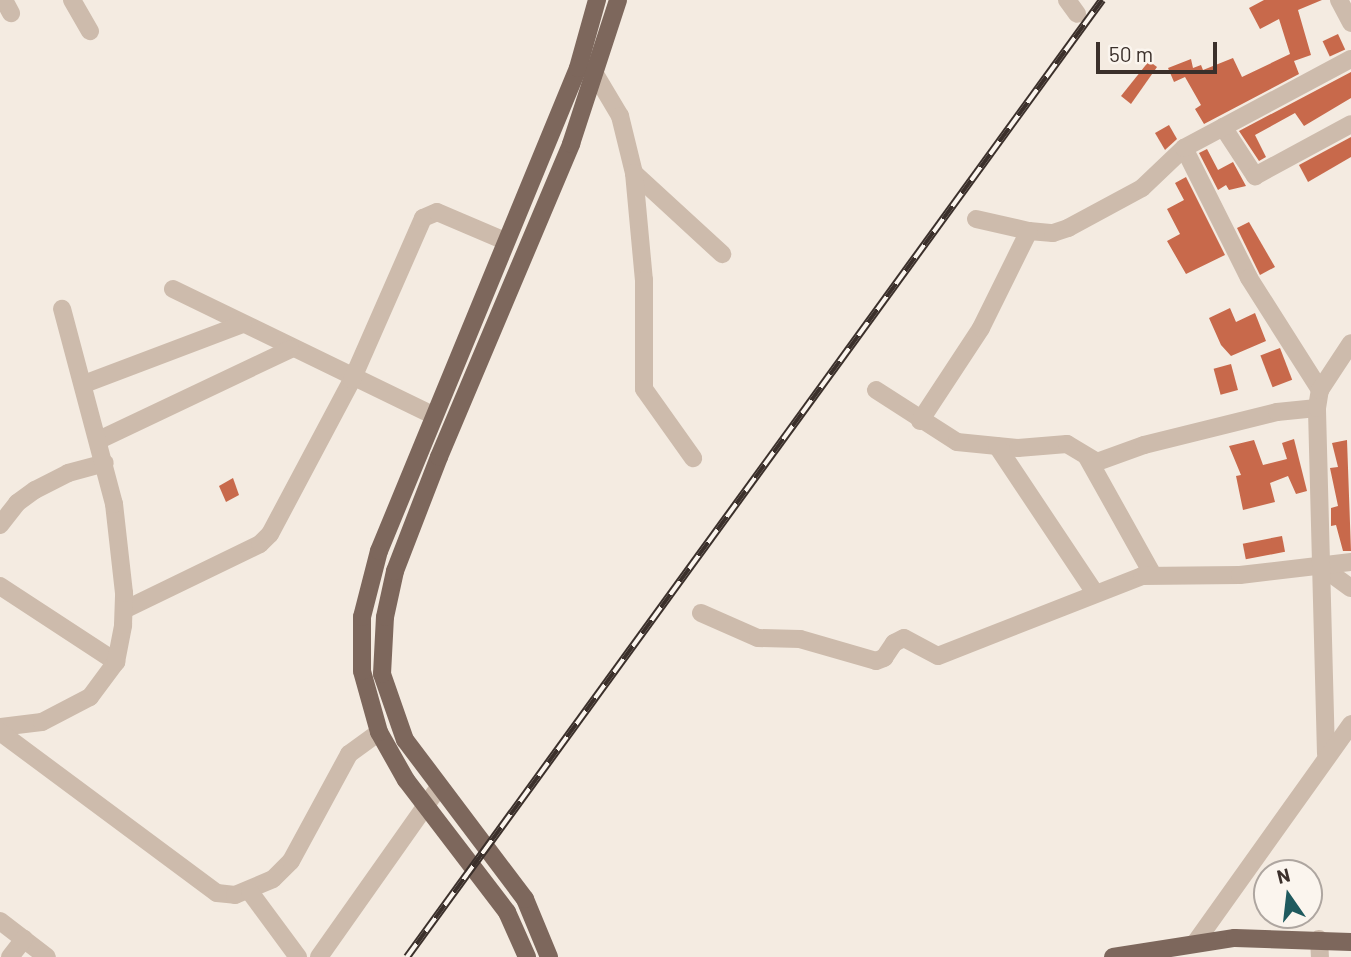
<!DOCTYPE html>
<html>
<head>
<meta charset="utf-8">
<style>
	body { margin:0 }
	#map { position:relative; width:1351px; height:957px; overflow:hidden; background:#f4ebe1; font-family:Barlow,sans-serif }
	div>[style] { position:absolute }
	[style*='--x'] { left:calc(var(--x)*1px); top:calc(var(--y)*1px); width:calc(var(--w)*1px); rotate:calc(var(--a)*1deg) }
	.building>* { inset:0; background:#c8694b; transform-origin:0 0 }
	.minor>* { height:18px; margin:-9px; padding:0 9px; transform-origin:9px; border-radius:9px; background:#cdbbac }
	.major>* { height:18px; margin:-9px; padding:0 9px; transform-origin:9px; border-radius:9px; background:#7d675c }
	.rail>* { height:8px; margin-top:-4px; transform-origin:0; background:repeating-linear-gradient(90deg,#fbf5ee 0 16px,#3b302b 0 32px); box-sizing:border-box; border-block:2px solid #3b302b }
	span { translate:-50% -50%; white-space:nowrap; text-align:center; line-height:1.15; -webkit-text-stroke:6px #fbf5ee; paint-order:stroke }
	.north { position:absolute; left:1253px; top:859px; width:70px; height:70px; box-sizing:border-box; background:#fbf5ee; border:2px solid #aea6a0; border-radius:50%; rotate:346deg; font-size:19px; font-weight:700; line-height:28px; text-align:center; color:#3b302b }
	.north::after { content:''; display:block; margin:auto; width:24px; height:32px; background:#1f5a5e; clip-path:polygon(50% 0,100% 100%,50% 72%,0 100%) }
	.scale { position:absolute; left:1096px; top:42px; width:121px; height:32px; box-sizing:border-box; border:4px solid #3b302b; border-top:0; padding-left:9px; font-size:21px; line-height:24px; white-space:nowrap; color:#3b302b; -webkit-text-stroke:5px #fbf5ee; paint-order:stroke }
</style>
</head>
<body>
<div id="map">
	<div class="building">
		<i style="clip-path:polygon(1264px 0,1322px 0,1298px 10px,1311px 55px,1294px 61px,1299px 74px,1204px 124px,1195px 109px,1201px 105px,1185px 77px,1174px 82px,1168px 68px,1191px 59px,1193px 68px,1201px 65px,1203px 70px,1233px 58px,1242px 77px,1290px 54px,1279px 19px,1260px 29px,1249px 8px)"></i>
		<i style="left:1338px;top:34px;width:17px;height:17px;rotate:65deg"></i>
		<i style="clip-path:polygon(1149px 61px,1157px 67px,1131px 104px,1121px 96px)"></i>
		<i style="clip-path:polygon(1351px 72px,1351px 98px,1304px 126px,1295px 113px,1255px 135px,1266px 157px,1259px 161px,1239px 131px)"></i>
		<i style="clip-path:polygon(1169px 125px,1177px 139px,1165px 150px,1155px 133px)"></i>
		<i style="clip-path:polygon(1351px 137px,1351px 157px,1308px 182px,1299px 165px)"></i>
		<i style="clip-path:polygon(1207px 149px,1218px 170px,1233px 162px,1246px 186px,1229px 190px,1226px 185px,1218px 190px,1199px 153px)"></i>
		<i style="clip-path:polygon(1186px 177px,1225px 255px,1186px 274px,1167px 241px,1180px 234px,1167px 209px,1184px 200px,1175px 183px)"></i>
		<i style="clip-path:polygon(1249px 222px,1275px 267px,1260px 275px,1237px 228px)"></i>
		<i style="clip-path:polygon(1230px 308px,1236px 322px,1255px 313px,1266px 341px,1231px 356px,1221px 345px,1209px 318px)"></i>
		<i style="left:1280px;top:348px;width:34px;height:21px;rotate:69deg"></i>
		<i style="left:1231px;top:364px;width:27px;height:18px;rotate:75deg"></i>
		<i style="clip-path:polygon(1294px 439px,1307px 491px,1296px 494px,1288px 476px,1270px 483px,1275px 502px,1243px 510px,1236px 476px,1241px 475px,1229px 446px,1254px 440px,1263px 465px,1287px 459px,1282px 443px)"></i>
		<i style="clip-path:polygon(1347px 440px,1351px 551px,1343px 551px,1336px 525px,1331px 526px,1331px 508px,1338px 506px,1330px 468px,1338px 467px,1332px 443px)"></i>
		<i style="clip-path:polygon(233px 478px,239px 495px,226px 502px,219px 486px)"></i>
		<i style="left:1282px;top:536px;width:16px;height:40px;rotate:79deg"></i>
	</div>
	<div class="minor">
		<i style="--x:4;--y:0;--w:15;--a:62"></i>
		<i style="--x:72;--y:0;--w:36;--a:60"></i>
		<i style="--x:1067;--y:0;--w:17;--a:54"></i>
		<i style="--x:1339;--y:0;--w:26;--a:62"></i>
		<i style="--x:595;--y:74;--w:49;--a:59.2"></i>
		<i style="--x:620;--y:116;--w:59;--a:76.2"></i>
		<i style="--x:634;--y:173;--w:120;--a:42.6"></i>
		<i style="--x:1223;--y:127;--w:59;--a:56.9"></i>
		<i style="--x:1255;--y:176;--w:109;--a:-28.4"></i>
		<i style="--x:1184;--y:148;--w:145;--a:63.4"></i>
		<i style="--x:1249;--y:278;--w:133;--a:57.6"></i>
		<i style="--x:634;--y:173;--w:107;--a:84.7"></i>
		<i style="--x:644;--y:280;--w:109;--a:90"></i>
		<i style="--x:644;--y:389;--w:85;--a:54.6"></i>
		<i style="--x:976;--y:219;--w:54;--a:12.8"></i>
		<i style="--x:1029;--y:231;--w:24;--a:5"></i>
		<i style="--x:1053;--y:233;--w:16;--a:-18"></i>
		<i style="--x:1068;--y:228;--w:84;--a:-28.4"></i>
		<i style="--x:1142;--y:188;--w:58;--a:-43.6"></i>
		<i style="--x:1184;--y:148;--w:189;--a:-28.1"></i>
		<i style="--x:173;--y:289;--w:290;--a:25.9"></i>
		<i style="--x:84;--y:384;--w:170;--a:-20.7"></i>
		<i style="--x:876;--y:390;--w:96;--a:32.7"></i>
		<i style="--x:957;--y:442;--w:61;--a:5.6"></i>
		<i style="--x:1018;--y:448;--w:49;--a:-4.7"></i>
		<i style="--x:1067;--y:444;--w:35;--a:31"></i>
		<i style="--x:1097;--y:462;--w:50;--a:-19.9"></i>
		<i style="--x:1144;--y:445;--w:137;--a:-13.9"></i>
		<i style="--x:1277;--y:412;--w:40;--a:-5.7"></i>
		<i style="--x:920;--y:421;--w:111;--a:-56.7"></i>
		<i style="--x:981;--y:328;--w:108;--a:-63.7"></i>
		<i style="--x:99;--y:440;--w:212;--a:-25.4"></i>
		<i style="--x:997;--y:446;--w:177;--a:56.3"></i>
		<i style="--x:1087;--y:457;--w:135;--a:60.8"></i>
		<i style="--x:0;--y:525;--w:28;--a:-52"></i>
		<i style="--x:17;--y:503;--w:22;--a:-36"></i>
		<i style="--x:35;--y:490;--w:37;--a:-27"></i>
		<i style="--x:68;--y:473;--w:38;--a:-15"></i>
		<i style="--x:1319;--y:565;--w:39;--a:36"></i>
		<i style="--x:0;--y:586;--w:139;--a:33.2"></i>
		<i style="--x:124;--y:610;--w:151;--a:-25.9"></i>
		<i style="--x:260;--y:544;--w:14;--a:-45"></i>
		<i style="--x:270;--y:534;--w:174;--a:-62"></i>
		<i style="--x:352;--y:380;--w:177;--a:-66.3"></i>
		<i style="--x:423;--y:218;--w:15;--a:-23"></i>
		<i style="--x:437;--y:212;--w:74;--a:23.1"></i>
		<i style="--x:701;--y:613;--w:62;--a:23.7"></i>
		<i style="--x:758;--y:638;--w:42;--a:1.4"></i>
		<i style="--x:800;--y:639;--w:79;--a:16.1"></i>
		<i style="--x:876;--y:661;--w:9;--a:-21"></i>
		<i style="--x:884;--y:658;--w:18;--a:-56"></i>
		<i style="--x:894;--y:643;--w:11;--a:-27"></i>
		<i style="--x:904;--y:638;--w:38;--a:28"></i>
		<i style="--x:938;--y:656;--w:219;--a:-21.4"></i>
		<i style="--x:1142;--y:576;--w:98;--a:-0.6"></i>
		<i style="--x:1240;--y:575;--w:112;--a:-6.7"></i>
		<i style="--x:0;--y:727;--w:42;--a:-6.8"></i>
		<i style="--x:42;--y:722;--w:54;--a:-27.5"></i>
		<i style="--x:90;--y:697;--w:44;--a:-53.4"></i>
		<i style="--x:116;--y:662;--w:38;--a:-79"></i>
		<i style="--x:123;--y:625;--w:32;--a:-88"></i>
		<i style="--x:124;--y:593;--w:90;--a:-96.4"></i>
		<i style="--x:114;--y:504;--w:202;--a:-104.9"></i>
		<i style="--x:0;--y:732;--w:270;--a:36.6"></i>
		<i style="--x:217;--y:893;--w:18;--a:6"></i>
		<i style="--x:235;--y:895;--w:41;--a:-22.8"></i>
		<i style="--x:273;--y:879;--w:25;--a:-45"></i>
		<i style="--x:291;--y:861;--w:122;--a:-61.5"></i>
		<i style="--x:349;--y:754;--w:37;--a:-36"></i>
		<i style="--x:1326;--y:754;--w:346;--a:-91.5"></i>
		<i style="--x:1317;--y:408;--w:18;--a:-81"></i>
		<i style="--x:1320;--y:390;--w:56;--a:-56.6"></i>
		<i style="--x:250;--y:892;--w:81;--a:53.6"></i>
		<i style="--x:0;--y:921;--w:59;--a:37.5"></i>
		<i style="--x:1319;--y:939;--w:18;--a:87"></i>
		<i style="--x:1195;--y:943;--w:269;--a:-54.5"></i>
		<i style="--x:10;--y:957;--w:23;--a:-52"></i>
		<i style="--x:319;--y:957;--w:207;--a:-54.8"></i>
	</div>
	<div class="major">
		<i style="--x:527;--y:957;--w:49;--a:-114"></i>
		<i style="--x:507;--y:912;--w:166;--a:-127.4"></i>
		<i style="--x:406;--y:780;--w:55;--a:-119.4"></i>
		<i style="--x:379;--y:732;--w:63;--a:-105.6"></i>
		<i style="--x:362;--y:671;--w:54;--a:-90"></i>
		<i style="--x:362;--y:617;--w:68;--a:-75.6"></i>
		<i style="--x:379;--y:551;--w:522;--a:-67.61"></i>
		<i style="--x:578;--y:68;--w:71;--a:-74.4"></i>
		<i style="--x:549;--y:957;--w:63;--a:-112.5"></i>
		<i style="--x:525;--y:899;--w:199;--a:-127"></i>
		<i style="--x:405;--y:740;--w:70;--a:-109.2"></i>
		<i style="--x:382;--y:674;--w:57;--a:-87"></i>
		<i style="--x:385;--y:617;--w:47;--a:-77.7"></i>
		<i style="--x:395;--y:571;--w:122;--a:-68.9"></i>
		<i style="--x:439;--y:457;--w:340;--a:-67.1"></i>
		<i style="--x:571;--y:144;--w:151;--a:-71.9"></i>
		<i style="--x:1113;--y:957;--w:123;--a:-8.9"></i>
		<i style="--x:1235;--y:938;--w:116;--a:2"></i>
	</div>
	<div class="rail">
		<i style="--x:407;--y:957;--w:1183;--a:-54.01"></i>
	</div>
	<div class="north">N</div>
	<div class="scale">50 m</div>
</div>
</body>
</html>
